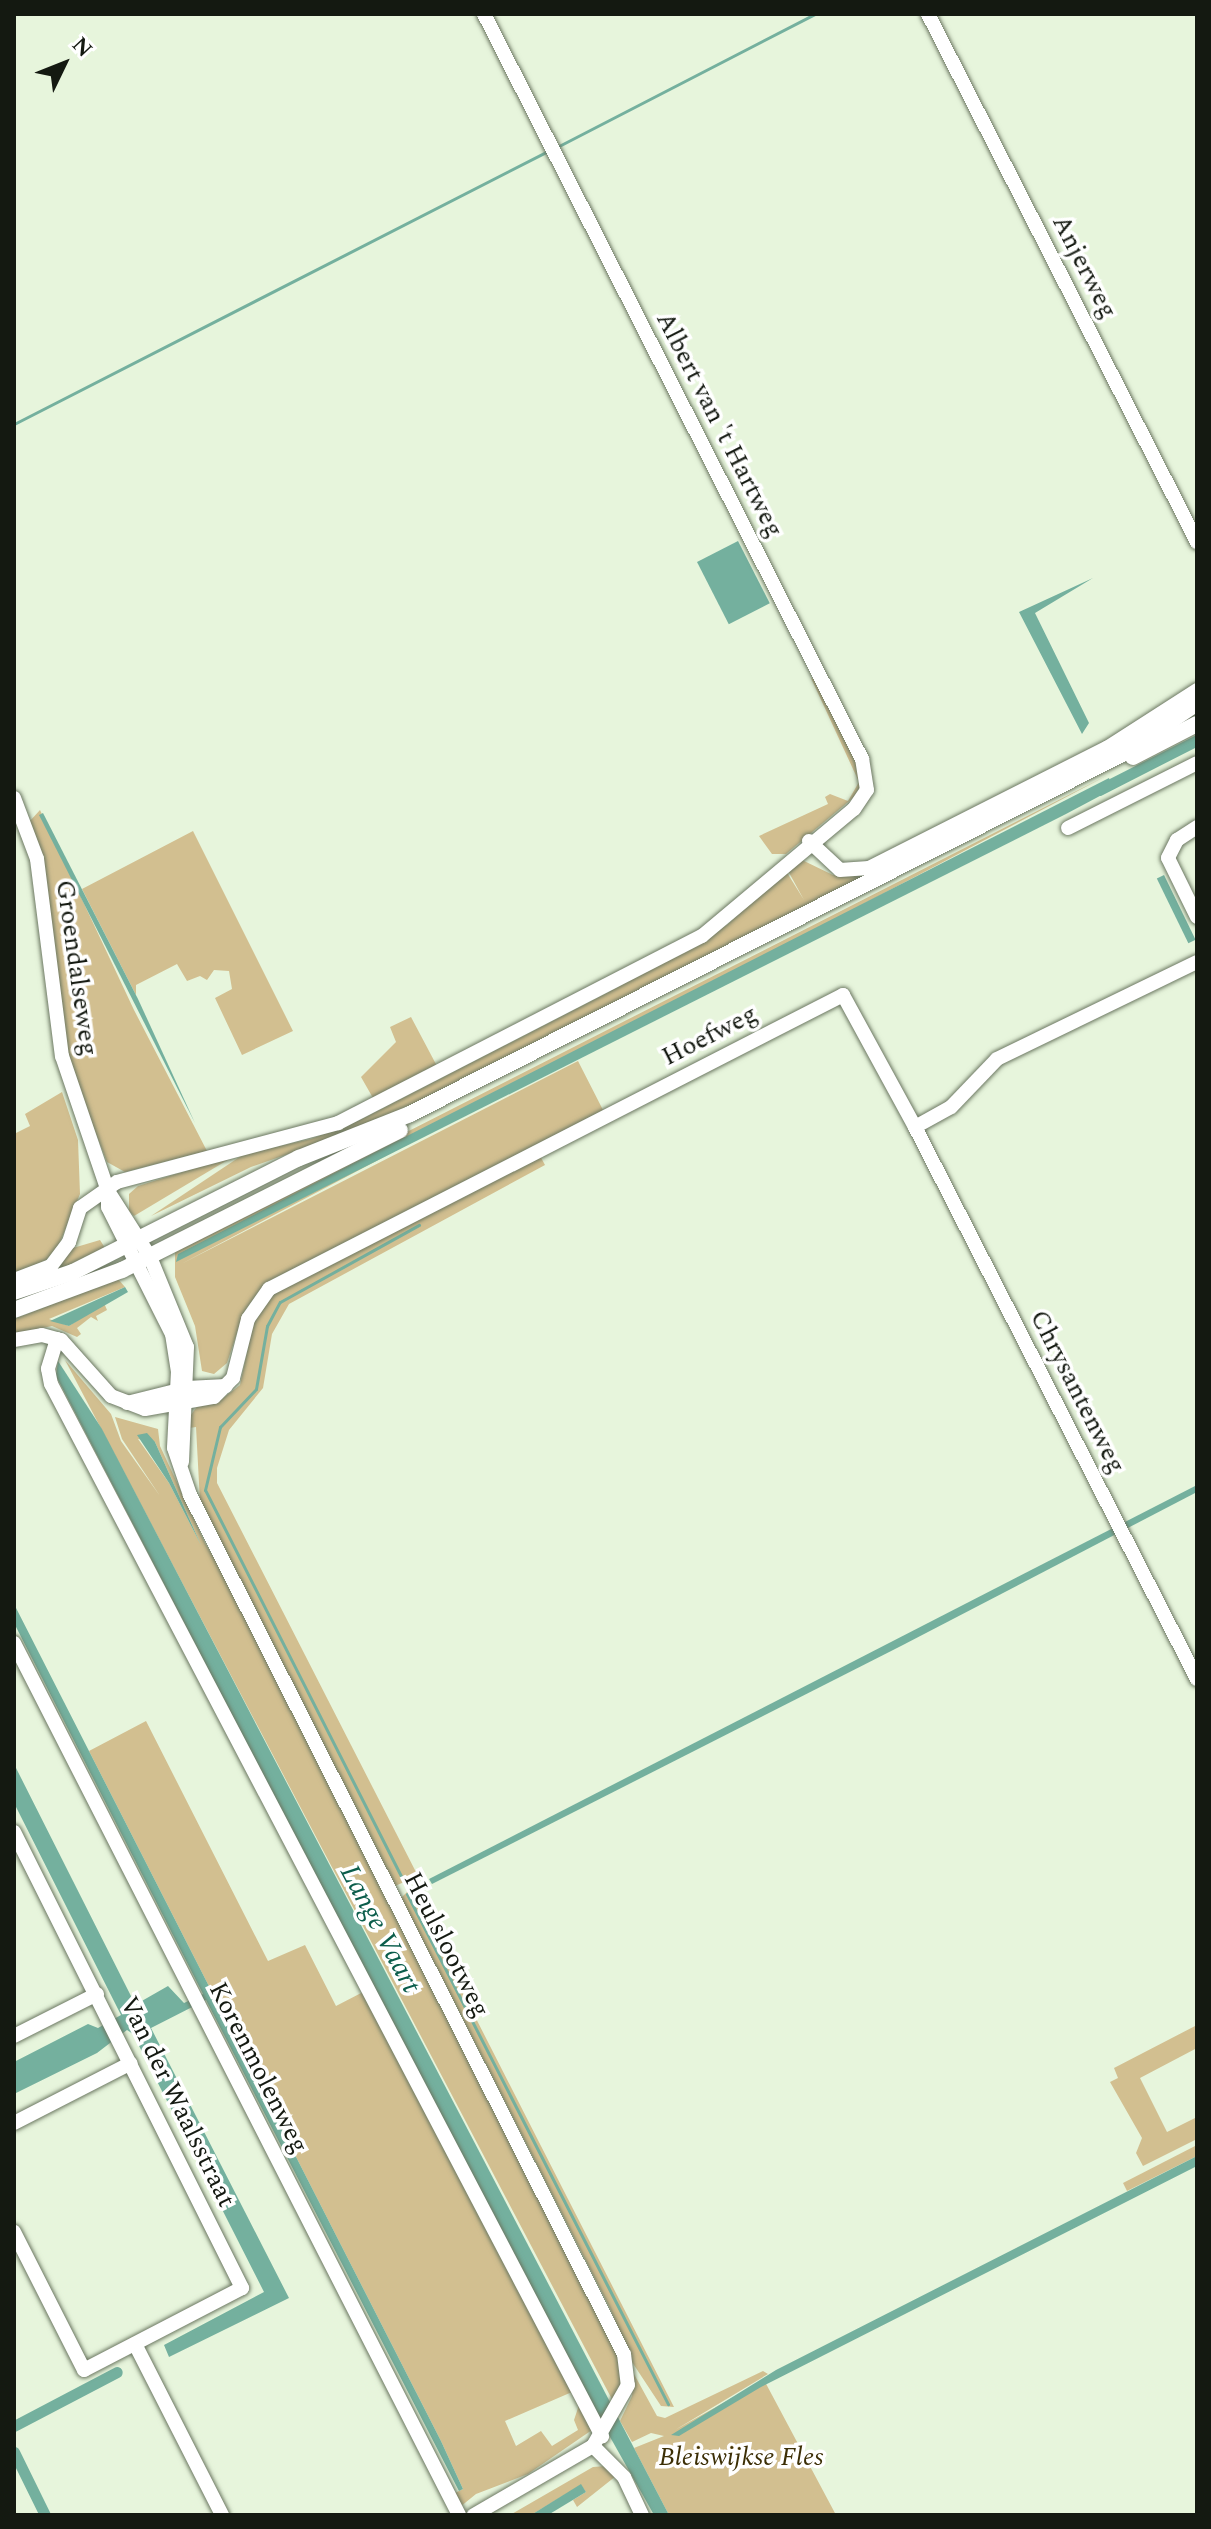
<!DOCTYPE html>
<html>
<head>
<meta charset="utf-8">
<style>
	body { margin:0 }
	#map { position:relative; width:1211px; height:2529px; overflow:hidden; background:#e7f5dc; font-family:Spectral,serif }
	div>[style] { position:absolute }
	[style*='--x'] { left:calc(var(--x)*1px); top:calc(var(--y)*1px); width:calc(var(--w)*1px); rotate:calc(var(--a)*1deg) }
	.green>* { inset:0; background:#d2bf90 }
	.water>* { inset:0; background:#74b09e; transform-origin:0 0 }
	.stream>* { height:3px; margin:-1.5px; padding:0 1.5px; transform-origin:1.5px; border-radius:1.5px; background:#74b09e }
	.canal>* { height:11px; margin:-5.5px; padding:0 5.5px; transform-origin:5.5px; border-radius:5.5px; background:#74b09e }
	.roads { filter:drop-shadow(0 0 2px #6b7761) drop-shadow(0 0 2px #6b7761) }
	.minor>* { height:14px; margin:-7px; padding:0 7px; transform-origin:7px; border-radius:7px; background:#fff }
	.major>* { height:16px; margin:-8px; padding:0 8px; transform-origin:8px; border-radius:8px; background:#fff }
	span { translate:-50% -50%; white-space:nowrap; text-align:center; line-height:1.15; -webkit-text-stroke:7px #fff; paint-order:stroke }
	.street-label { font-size:26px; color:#141911 }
	.park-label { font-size:26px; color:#3c2f06; font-style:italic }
	.water-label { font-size:28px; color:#0b5d4b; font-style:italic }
	.frame { position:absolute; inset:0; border:16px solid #141911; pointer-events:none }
	.north { position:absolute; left:24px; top:24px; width:80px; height:80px; -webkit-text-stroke:6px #fff; paint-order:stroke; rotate:47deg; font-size:22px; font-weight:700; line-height:32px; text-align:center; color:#141911 }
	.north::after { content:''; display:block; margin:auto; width:28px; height:36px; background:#141911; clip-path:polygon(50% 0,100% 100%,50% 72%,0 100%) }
</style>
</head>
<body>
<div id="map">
	<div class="green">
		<i style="clip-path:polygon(811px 678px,817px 680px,860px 767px,860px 792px,786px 854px,772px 854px,759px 836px,828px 804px,825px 797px,830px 794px,848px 801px,859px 782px)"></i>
		<i style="clip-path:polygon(1108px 775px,181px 1264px,578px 1061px,603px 1110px,260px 1290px,244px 1312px,227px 1363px,214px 1374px,202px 1371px,195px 1326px,175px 1277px,175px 1250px)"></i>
		<i style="clip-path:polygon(40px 810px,134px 1010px,207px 1151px,125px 1172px,107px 1162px,68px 1062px,29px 822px)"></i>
		<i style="clip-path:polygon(193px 831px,293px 1031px,242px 1055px,215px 998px,232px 989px,229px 971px,214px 970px,207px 980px,200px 976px,187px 981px,177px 964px,136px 985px,136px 995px,82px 889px)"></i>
		<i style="clip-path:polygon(935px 840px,376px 1123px,251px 1167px,151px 1216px,244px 1154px,311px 1139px,358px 1121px,607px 993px,727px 925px,786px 871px,804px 900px,787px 869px,802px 860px,833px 875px,859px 876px)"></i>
		<i style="clip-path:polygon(411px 1017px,438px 1068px,373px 1098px,361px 1077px,396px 1042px,390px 1027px)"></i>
		<i style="clip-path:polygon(62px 1092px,78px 1140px,80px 1194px,57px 1249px,46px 1260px,14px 1274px,14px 1134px,30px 1126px,25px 1114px)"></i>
		<i style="clip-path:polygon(539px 1154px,545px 1165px,289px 1304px,272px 1334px,263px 1388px,229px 1430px,217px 1468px,217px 1483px,418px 1876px,395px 1886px,200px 1502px,196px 1427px,189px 1428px,190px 1416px,199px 1404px,222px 1399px,240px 1385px,253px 1324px,275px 1291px)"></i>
		<i style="clip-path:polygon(236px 1155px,134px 1216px,129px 1211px,129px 1194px,138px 1186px)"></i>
		<i style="clip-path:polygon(100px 1240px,105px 1248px,98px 1253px,55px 1271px,73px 1248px)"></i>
		<i style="clip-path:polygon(118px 1279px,125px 1287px,49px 1319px,69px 1326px,104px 1303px,107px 1310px,96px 1316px,98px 1321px,91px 1317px,77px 1328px,81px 1334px,77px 1337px,52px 1326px,14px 1334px,14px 1319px)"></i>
		<i style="clip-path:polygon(evenodd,65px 1360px,111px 1414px,121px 1441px,160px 1496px,122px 1439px,115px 1417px,158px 1429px,160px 1446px,205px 1543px,232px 1587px,620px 2361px,623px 2377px,615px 2405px,65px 1360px,138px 1439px,155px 1442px,201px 1545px,169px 1483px,138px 1439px)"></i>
		<i style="clip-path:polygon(146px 1721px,268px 1961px,305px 1945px,336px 2006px,365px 1991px,572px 2392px,505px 2421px,516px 2446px,541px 2431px,552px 2446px,578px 2430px,574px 2420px,579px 2405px,592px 2430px,528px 2474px,476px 2494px,460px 2507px,453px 2494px,463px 2489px,441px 2441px,89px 1751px)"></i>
		<i style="clip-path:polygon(410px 1889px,674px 2407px,661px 2406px,632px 2362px,610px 2308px,401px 1898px)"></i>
		<i style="clip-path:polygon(1197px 2025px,1197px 2048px,1140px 2078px,1167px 2132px,1197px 2117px,1197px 2139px,1143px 2166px,1136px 2153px,1142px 2138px,1110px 2082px,1118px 2078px,1114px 2068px)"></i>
		<i style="clip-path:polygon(1197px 2145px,1197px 2156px,1127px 2191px,1123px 2183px)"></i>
		<i style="clip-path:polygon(763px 2371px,768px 2374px,675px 2430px,764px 2380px,836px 2515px,669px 2515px,634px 2448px,664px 2436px,651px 2433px,632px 2442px,620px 2421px,632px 2396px,634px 2374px,657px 2416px,665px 2418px)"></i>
		<i style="clip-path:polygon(606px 2466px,616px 2476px,577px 2507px,573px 2500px,586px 2492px,581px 2485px,531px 2515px,510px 2515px,593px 2467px)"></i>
	</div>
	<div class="water">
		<i style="left:738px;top:541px;width:70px;height:46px;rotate:63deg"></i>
		<i style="clip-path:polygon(1093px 578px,1035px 613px,1089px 723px,1082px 734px,1019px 612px)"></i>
		<i style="clip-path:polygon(1109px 778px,1113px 789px,1066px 814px,176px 1262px,178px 1254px,350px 1165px)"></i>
		<i style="clip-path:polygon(43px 813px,138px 999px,195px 1123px,39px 815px)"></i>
		<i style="left:1164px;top:875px;width:72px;height:8px;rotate:64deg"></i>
		<i style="clip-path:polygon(125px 1287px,128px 1292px,69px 1326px,50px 1321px)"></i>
		<i style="clip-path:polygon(58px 1361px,102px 1429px,669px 2515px,654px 2515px,570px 2366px,56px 1376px)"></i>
		<i style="clip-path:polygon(147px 1433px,155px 1442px,201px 1545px,169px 1483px,137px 1435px)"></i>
		<i style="clip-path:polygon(1197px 1485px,1197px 1492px,901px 1646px,432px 1884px,429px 1879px)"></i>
		<i style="clip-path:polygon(14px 1604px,441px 2441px,463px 2489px,459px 2491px,206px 2000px,151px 2028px,289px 2298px,169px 2357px,164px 2345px,264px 2292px,133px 2034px,127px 2030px,97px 2053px,14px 2094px,14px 2062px,88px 2024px,98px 2028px,121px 2015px,14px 1803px,14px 1764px,132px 1998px,140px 2002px,168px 1986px,184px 2003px,203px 1994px,14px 1623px)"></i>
		<i style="clip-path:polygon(1197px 2156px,1197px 2166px,761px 2387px,679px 2436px,671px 2435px,776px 2370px)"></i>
		<i style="clip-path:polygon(581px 2484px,586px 2492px,548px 2515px,531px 2515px)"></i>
	</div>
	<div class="stream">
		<i style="--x:555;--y:148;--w:292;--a:-27.3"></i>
		<i style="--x:14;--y:424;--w:600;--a:-27.08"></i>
		<i style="--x:402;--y:1878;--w:435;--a:-116.9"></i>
		<i style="--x:205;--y:1490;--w:65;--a:-76.6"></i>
		<i style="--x:220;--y:1427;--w:52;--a:-46.5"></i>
		<i style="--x:256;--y:1389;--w:64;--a:-80.1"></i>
		<i style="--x:267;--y:1326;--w:27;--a:-62"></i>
		<i style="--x:280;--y:1302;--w:159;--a:-29"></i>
		<i style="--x:407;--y:1894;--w:573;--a:62.9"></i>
	</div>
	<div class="canal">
		<i style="--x:1099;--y:790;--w:110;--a:-27"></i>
		<i style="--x:14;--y:2426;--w:116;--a:-27.7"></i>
		<i style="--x:14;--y:2452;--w:70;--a:63.8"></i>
	</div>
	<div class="roads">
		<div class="minor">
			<i style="--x:928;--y:14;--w:593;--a:63"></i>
			<i style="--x:14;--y:798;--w:65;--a:69.3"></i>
			<i style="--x:37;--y:859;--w:199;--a:82.8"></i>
			<i style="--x:62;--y:1056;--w:143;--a:71.2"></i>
			<i style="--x:108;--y:1191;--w:16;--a:90"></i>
			<i style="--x:108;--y:1207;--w:142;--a:63.3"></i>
			<i style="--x:172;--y:1334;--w:37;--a:81"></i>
			<i style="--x:178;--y:1371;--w:77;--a:93"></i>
			<i style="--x:174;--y:1448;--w:50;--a:71.2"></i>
			<i style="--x:190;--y:1495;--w:962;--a:63.2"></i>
			<i style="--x:624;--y:2354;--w:31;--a:83"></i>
			<i style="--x:628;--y:2385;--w:70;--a:119.8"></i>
			<i style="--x:593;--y:2446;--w:138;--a:149.9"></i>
			<i style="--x:1197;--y:827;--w:24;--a:147"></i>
			<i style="--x:1177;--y:840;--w:20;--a:117"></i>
			<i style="--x:1168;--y:858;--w:66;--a:63.8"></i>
			<i style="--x:1068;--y:828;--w:144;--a:-26.7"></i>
			<i style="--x:809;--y:841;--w:42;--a:43.1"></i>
			<i style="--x:840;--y:870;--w:29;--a:-4"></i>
			<i style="--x:869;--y:868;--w:267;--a:-26.8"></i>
			<i style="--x:1107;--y:748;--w:107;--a:-32.8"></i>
			<i style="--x:915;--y:1127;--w:620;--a:62.94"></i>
			<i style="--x:108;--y:1191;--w:78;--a:57.5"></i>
			<i style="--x:150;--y:1257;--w:97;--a:67.7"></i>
			<i style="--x:187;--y:1347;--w:115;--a:92.5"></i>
			<i style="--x:14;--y:1280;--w:40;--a:-21"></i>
			<i style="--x:51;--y:1266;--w:30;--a:-53"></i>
			<i style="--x:69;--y:1242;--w:36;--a:-72"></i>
			<i style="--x:80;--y:1208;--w:45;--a:-35.1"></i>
			<i style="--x:117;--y:1182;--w:229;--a:-14.9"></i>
			<i style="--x:338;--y:1123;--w:409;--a:-27.2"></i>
			<i style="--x:702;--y:936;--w:198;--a:-39.9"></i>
			<i style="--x:854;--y:809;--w:23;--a:-56"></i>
			<i style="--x:867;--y:790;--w:31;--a:-99"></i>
			<i style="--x:862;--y:759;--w:835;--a:-116.9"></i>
			<i style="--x:57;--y:1339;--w:31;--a:107"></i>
			<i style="--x:48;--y:1369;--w:15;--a:79"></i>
			<i style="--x:51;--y:1384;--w:1188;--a:62.36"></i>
			<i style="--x:14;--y:1340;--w:28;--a:-10"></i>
			<i style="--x:42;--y:1335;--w:20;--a:15"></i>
			<i style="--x:61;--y:1340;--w:75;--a:48.2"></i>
			<i style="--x:111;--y:1396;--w:36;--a:21"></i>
			<i style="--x:145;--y:1409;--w:70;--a:-9.9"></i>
			<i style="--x:214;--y:1397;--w:27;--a:-45"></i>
			<i style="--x:233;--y:1378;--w:61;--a:-75.7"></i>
			<i style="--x:248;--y:1319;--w:37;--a:-55"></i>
			<i style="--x:269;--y:1289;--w:645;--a:-27.12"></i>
			<i style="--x:843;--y:995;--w:150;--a:61.4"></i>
			<i style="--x:915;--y:1127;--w:41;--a:-29.1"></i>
			<i style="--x:951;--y:1107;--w:66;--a:-46.2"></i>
			<i style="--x:997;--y:1059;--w:222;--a:-25.9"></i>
			<i style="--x:127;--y:1403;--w:62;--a:-14"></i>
			<i style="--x:187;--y:1388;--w:39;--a:-3"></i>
			<i style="--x:14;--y:1643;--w:979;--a:62.96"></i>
			<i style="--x:14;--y:1832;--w:510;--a:63.43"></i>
			<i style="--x:242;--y:2288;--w:178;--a:152.6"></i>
			<i style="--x:84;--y:2370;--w:155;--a:-116.9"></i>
			<i style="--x:14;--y:2036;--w:93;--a:-26.8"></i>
			<i style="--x:14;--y:2123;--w:131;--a:-27.1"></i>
			<i style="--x:135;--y:2344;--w:192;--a:63"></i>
			<i style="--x:593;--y:2446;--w:44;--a:45"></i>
			<i style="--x:624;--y:2477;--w:42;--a:64.7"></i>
		</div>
		<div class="major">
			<i style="--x:1133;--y:757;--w:72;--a:-27.3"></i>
			<i style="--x:14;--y:1292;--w:62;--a:-18.7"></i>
			<i style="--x:73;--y:1272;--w:253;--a:-26.8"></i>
			<i style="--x:299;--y:1158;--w:119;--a:-21.6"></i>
			<i style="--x:410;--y:1114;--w:798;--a:-26.82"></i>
			<i style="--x:1122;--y:754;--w:91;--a:-34.2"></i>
			<i style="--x:14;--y:1310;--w:115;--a:-20.3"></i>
			<i style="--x:122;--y:1270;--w:311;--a:-26.7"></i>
		</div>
	</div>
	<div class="street-label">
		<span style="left:1084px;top:267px;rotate:63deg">Anjerweg</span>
		<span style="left:719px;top:425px;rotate:63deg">Albert van 't Hartweg</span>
		<span style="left:76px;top:968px;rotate:82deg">Groendalseweg</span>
		<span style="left:710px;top:1036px;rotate:-27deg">Hoefweg</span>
		<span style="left:1077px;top:1392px;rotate:63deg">Chrysantenweg</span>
		<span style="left:446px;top:1945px;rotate:63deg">Heulslootweg</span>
		<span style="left:258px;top:2068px;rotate:63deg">Korenmolenweg</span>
		<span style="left:177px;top:2102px;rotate:64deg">Van der Waalsstraat</span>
	</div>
	<div class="park-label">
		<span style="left:741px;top:2458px">Bleiswijkse Fles</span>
	</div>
	<div class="water-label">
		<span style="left:380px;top:1929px;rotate:62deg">Lange Vaart</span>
	</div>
	<div class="frame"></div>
	<div class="north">N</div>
</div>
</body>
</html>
